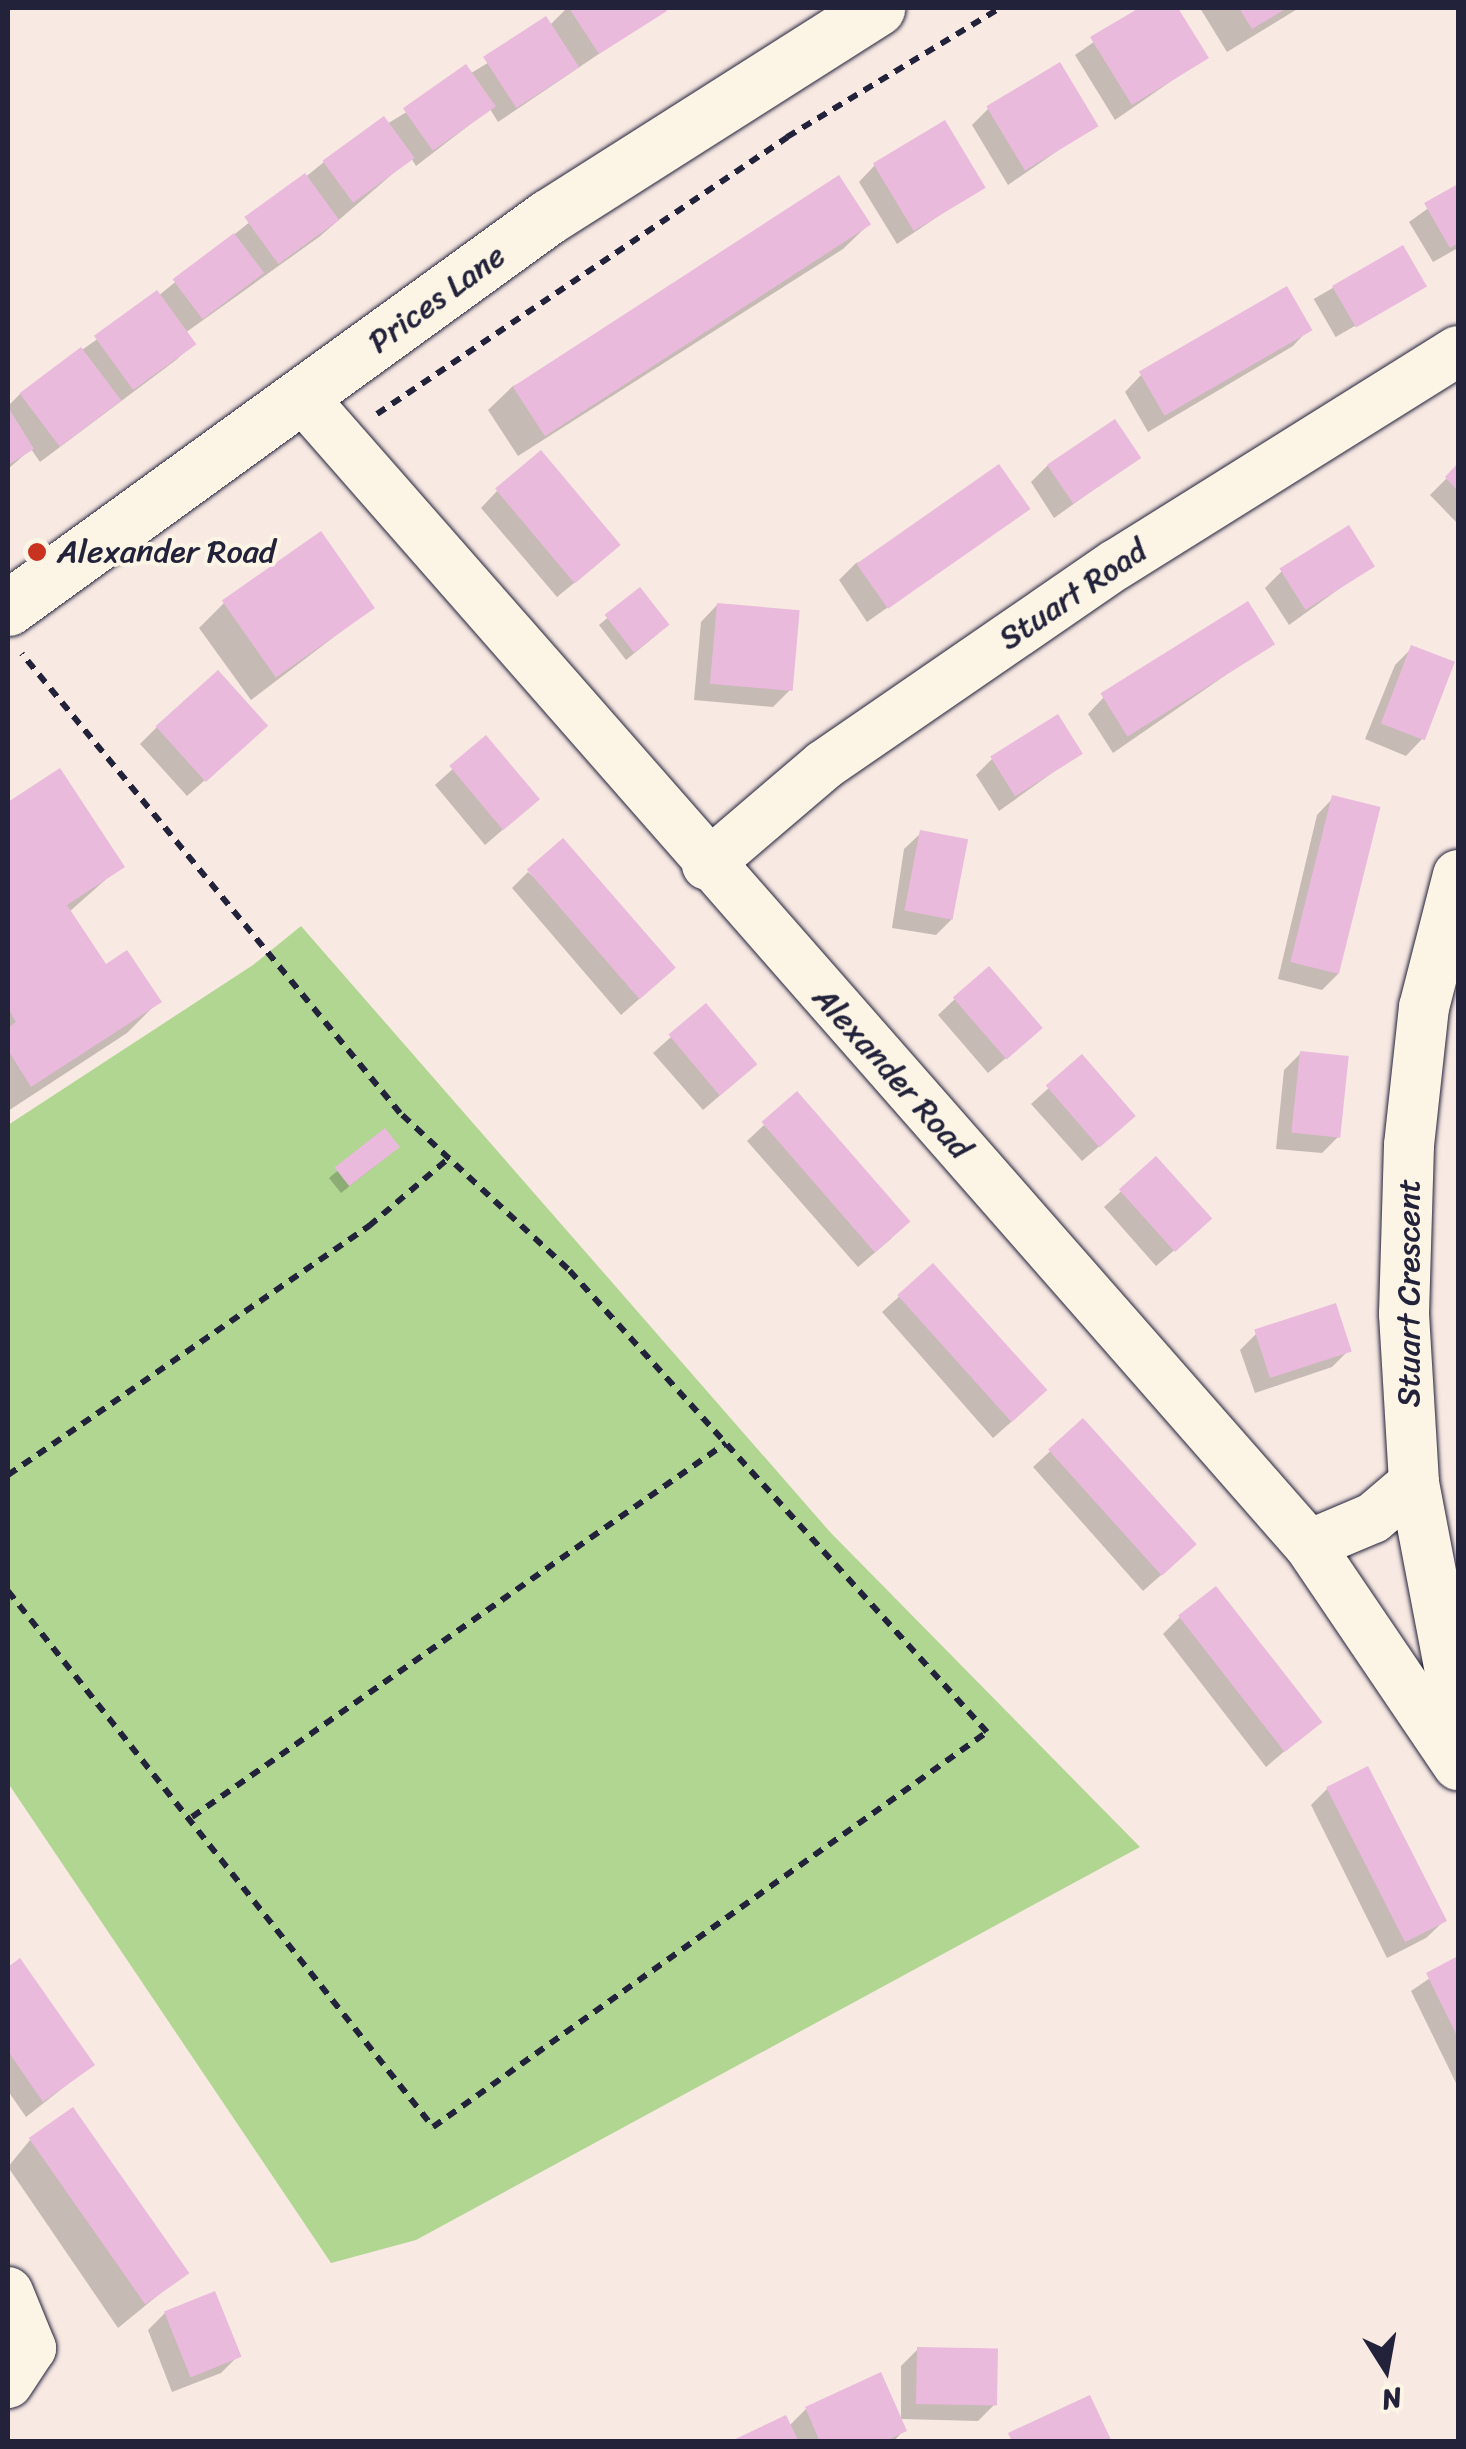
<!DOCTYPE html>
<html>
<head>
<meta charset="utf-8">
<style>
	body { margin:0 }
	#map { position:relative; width:1466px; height:2449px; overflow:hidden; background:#f8e9e3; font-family:Sriracha,sans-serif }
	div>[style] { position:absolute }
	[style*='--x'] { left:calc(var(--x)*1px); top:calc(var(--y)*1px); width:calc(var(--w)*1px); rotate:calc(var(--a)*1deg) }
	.green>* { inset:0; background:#b1d692 }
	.shadow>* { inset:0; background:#0003; transform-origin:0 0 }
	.building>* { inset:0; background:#eabadc; transform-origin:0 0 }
	.path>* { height:6px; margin-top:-3px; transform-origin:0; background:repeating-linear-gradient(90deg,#22223b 0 10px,transparent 0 18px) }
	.roads { filter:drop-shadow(0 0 2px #22223b) drop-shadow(0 0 2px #22223b) }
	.street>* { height:50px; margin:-25px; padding:0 25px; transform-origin:25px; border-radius:25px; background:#fcf5e5 }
	.secondary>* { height:55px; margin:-27.5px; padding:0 27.5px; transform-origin:27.5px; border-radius:27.5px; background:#fcf5e5 }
	.dots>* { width:28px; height:28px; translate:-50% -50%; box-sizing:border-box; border:5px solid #fcf5e5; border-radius:50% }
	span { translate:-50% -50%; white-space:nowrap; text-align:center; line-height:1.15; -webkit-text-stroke:8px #fcf5e5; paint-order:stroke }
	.street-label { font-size:32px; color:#22223b }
	.poi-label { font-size:32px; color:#22223b }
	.left { translate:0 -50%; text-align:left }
	.frame { position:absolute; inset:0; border:10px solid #22223b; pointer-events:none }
	.north { position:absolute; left:1336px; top:2319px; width:100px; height:100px; -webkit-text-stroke:8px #fcf5e5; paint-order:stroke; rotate:169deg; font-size:28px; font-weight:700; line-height:40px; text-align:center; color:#22223b }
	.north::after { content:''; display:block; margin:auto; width:35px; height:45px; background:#22223b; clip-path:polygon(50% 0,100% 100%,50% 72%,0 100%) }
</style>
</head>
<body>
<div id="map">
	<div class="green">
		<i style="clip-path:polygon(301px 926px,830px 1532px,1140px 1847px,416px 2240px,331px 2263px,8px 1783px,8px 1125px,253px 965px)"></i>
	</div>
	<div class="shadow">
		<i style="clip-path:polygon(567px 8px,664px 10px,498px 122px,490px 109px,416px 166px,411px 158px,319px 237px,185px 333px,193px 344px,176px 360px,40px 462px,31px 449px,8px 469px,8px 406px,20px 394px,158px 296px,324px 162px,549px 26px)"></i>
		<i style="clip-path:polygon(1143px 8px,1175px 8px,1206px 57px,1115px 120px,1075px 55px)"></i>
		<i style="clip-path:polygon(1200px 8px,1299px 8px,1227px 52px)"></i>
		<i style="clip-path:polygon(988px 109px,1095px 125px,1008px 185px,972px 125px)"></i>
		<i style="clip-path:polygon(875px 165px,983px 186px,897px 244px,859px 182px)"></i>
		<i style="clip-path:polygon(1458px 187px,1458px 248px,1433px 262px,1409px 222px)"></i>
		<i style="clip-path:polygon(868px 225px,843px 249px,518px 456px,488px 410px,513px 386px)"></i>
		<i style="left:1402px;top:248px;width:44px;height:102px;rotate:60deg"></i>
		<i style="clip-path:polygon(1286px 289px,1309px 329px,1293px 346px,1148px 432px,1125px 392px,1141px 375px)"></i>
		<i style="clip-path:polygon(1138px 458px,1054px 518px,1031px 482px,1047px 466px)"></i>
		<i style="clip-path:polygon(1458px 467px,1458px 524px,1430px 495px)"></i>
		<i style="clip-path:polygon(497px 491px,601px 561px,557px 597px,481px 508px)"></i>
		<i style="clip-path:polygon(1027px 509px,867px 622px,839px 580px,856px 563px)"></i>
		<i style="clip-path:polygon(1372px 565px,1289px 625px,1265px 588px,1282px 571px)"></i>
		<i style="clip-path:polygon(640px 591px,659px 633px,626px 660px,599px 625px)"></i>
		<i style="clip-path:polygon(224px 603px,372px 608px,251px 700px,199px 628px)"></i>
		<i style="clip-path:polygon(717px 605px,790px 690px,773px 707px,694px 700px,701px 622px)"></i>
		<i style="clip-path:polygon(1272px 643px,1113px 753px,1088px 714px,1104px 697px)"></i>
		<i style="clip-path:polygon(1412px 648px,1422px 739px,1406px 756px,1365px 739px,1395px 665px)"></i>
		<i style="clip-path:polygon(157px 727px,248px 742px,187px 796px,140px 744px)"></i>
		<i style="clip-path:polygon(486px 739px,520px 815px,485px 845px,435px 785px)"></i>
		<i style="clip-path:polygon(1080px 753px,999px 811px,976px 775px,992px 759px)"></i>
		<i style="clip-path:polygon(60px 771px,121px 866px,69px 912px,105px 967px,158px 1002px,127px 1033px,8px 1111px,8px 805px)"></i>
		<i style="clip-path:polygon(1333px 798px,1339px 973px,1322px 990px,1278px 979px,1317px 815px)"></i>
		<i style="clip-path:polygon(921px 833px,953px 918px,936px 935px,892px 928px,904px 849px)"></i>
		<i style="clip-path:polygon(528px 872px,655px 985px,621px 1015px,512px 888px)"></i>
		<i style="clip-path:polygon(955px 999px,1023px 1044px,988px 1073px,938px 1015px)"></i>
		<i style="clip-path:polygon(706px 1006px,738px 1080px,703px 1110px,653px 1053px)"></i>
		<i style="clip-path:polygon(1301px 1053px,1339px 1136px,1322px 1153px,1276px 1149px,1284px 1070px)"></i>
		<i style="clip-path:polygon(1082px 1058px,1116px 1132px,1082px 1161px,1031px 1104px)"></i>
		<i style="clip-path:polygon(764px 1125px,892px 1238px,858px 1267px,747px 1141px)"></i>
		<i style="clip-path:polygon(385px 1132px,389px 1155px,341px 1193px,329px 1178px)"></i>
		<i style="clip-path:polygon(1156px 1159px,1192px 1235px,1156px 1266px,1104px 1207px)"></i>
		<i style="clip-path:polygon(933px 1266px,1027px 1408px,993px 1438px,882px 1312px)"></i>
		<i style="clip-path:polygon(1257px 1333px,1349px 1350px,1332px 1367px,1255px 1393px,1240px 1350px)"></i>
		<i style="clip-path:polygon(1083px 1421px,1176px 1562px,1143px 1591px,1033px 1467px)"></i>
		<i style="clip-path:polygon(1180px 1617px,1319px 1722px,1266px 1767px,1163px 1634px)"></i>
		<i style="clip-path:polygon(1328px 1788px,1443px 1922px,1426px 1938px,1387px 1958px,1311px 1805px)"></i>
		<i style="clip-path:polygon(1458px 1959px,1458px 2087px,1411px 1991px)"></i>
		<i style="clip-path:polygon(20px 1961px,92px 2065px,26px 2117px,8px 2091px,8px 1970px)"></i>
		<i style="clip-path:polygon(30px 2140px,184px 2274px,118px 2328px,8px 2167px)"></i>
		<i style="clip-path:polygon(165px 2313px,238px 2356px,221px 2373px,172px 2392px,148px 2330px)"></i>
		<i style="clip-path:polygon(918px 2349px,995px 2404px,978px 2421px,901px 2419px,901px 2366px)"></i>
		<i style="clip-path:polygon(806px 2409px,904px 2430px,893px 2442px,735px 2442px,789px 2426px)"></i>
	</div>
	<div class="building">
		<i style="clip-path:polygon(569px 8px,665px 8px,667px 11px,599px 54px)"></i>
		<i style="clip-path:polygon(1139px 8px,1178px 8px,1209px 58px,1132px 105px,1090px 37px)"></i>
		<i style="clip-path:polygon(1239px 8px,1287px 8px,1252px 29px)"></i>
		<i style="left:546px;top:16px;width:61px;height:75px;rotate:57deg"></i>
		<i style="left:1060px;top:62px;width:75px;height:86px;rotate:59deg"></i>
		<i style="left:466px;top:64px;width:52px;height:77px;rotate:55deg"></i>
		<i style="left:384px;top:116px;width:52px;height:76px;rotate:54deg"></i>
		<i style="left:945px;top:120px;width:79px;height:84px;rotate:59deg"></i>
		<i style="left:305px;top:173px;width:58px;height:75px;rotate:54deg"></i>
		<i style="left:839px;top:175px;width:59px;height:389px;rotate:57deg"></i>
		<i style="clip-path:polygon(1458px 184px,1458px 243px,1450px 248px,1424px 203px)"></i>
		<i style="left:234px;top:233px;width:50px;height:77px;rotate:53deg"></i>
		<i style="left:1403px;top:245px;width:48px;height:82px;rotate:60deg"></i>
		<i style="left:1287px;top:286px;width:51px;height:171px;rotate:60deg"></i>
		<i style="left:157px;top:290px;width:67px;height:78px;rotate:54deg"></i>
		<i style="left:81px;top:347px;width:67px;height:77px;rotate:53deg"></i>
		<i style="clip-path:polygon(8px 407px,34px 449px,8px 465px)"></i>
		<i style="left:1115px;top:419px;width:47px;height:82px;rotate:56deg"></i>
		<i style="left:541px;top:450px;width:124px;height:60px;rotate:50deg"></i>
		<i style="clip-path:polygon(1458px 463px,1458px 491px,1445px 477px)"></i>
		<i style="left:999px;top:464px;width:55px;height:174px;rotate:55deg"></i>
		<i style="left:1349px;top:525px;width:49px;height:82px;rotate:58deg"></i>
		<i style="left:321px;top:531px;width:94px;height:121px;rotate:55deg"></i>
		<i style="left:640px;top:587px;width:48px;height:45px;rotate:52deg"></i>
		<i style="left:1248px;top:601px;width:51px;height:174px;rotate:58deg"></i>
		<i style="left:717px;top:603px;width:83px;height:81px;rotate:5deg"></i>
		<i style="left:1411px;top:645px;width:47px;height:84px;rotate:21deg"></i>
		<i style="left:218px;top:670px;width:75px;height:84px;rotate:48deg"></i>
		<i style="left:1058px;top:714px;width:47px;height:80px;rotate:58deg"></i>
		<i style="left:486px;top:735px;width:84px;height:48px;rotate:50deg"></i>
		<i style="clip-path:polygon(60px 768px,125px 867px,67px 905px,106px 964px,127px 950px,162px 1002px,31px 1087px,8px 1050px,8px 1028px,16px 1022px,8px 1008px,8px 802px)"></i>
		<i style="left:1332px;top:795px;width:50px;height:172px;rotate:14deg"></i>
		<i style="left:920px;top:830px;width:49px;height:82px;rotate:11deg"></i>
		<i style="left:563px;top:838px;width:172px;height:48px;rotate:49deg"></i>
		<i style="left:989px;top:966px;width:82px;height:48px;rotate:49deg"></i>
		<i style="left:706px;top:1003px;width:80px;height:49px;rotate:50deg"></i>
		<i style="left:1300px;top:1051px;width:49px;height:82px;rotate:6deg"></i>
		<i style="left:1082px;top:1054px;width:82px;height:48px;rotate:49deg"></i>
		<i style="left:797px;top:1091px;width:173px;height:47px;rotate:49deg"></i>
		<i style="left:385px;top:1128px;width:24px;height:64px;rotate:52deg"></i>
		<i style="left:1156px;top:1156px;width:84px;height:50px;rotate:48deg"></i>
		<i style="left:933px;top:1263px;width:171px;height:48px;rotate:48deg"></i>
		<i style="left:1336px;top:1303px;width:51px;height:86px;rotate:72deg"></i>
		<i style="left:1083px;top:1418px;width:170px;height:47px;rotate:48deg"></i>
		<i style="left:1216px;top:1586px;width:173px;height:48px;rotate:52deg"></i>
		<i style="left:1368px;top:1766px;width:174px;height:47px;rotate:63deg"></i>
		<i style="clip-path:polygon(1458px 1956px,1458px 2038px,1426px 1973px)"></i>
		<i style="clip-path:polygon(20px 1958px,95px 2065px,43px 2102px,8px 2051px,8px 1967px)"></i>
		<i style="left:73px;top:2107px;width:203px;height:54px;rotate:55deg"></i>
		<i style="left:215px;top:2291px;width:71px;height:55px;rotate:68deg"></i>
		<i style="left:917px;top:2347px;width:81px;height:57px;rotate:1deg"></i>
		<i style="clip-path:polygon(881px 2372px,907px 2431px,883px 2442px,820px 2442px,805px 2407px)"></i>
		<i style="clip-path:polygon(1090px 2395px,1112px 2442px,1012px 2442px,1008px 2433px)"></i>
		<i style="clip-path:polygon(786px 2415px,799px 2442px,729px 2442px)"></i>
	</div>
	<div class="path">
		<i style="--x:377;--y:414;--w:495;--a:-34"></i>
		<i style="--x:787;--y:137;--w:249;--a:-31.2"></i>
		<i style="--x:8;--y:1475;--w:439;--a:-34.6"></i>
		<i style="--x:369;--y:1226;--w:105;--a:-40.4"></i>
		<i style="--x:8;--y:1591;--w:684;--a:51.59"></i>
		<i style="--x:433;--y:2127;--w:680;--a:-35.49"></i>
		<i style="--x:987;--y:1732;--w:624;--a:-132.14"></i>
		<i style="--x:568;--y:1269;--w:229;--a:-137.1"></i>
		<i style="--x:400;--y:1113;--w:595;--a:-129.47"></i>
		<i style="--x:192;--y:1817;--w:652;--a:-35.01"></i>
	</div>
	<div class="roads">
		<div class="street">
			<i style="--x:303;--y:398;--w:1526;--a:48.75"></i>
			<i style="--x:1309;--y:1545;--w:266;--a:55.9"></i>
			<i style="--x:707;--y:865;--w:154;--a:-40.5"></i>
			<i style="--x:824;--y:765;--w:355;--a:-34.5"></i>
			<i style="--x:1117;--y:564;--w:402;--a:-32"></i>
			<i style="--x:1458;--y:875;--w:136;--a:104.4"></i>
			<i style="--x:1424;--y:1007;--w:139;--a:96.2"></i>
			<i style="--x:1409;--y:1145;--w:169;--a:91.7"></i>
			<i style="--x:1404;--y:1314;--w:169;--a:86.6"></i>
			<i style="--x:1414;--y:1483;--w:234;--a:79.2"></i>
			<i style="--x:1309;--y:1545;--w:69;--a:-22.9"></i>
			<i style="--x:1373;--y:1518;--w:54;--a:-40.5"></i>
			<i style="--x:8;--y:2292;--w:61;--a:67.7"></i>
			<i style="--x:31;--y:2348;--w:42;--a:123.3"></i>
		</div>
		<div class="secondary">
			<i style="--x:8;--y:608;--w:667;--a:-35.91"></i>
			<i style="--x:548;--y:217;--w:390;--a:-32.4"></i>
		</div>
	</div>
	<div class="dots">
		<i style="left:37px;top:552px;background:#c8321e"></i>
	</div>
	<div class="street-label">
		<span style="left:437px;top:299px;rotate:-36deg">Prices Lane</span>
		<span style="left:1073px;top:595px;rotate:-34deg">Stuart Road</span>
		<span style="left:892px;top:1073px;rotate:48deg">Alexander Road</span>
		<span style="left:1409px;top:1293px;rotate:-90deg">Stuart Crescent</span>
	</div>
	<div class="poi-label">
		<span class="left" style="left:57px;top:552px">Alexander Road</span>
	</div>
	<div class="frame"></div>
	<div class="north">N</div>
</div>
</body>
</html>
